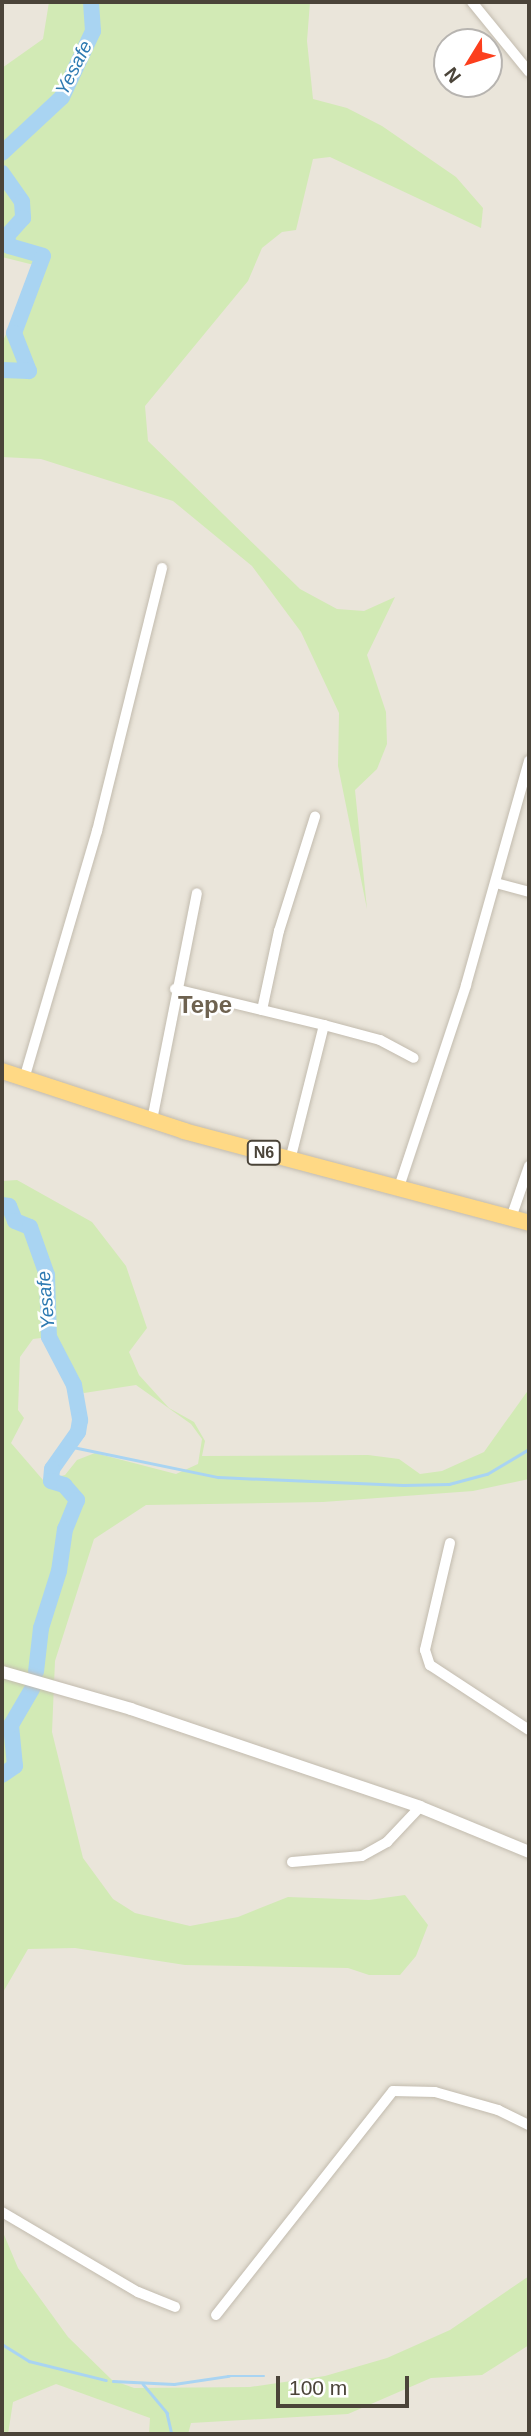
<!DOCTYPE html>
<html>
<head>
<meta charset="utf-8">
<style>
	body { margin:0 }
	#map { position:relative; width:531px; height:2436px; overflow:hidden; background:#f6f3ec; font-family:Arial,sans-serif }
	div>[style] { position:absolute }
	[style*='--x'] { left:calc(var(--x)*1px); top:calc(var(--y)*1px); width:calc(var(--w)*1px); rotate:calc(var(--a)*1deg) }
	.residential>* { inset:0; background:#eae5da }
	.green>* { inset:0; background:#d2eab5 }
	.stream>* { height:2.5px; margin:-1.25px; padding:0 1.25px; transform-origin:1.25px; border-radius:1.25px; background:#a9d4f2 }
	.river>* { height:16px; margin:-8px; padding:0 8px; transform-origin:8px; border-radius:8px; background:#a9d4f2 }
	.roads { filter:drop-shadow(0 0 2px #c2bbae) drop-shadow(0 0 2px #c2bbae) }
	.minor>* { height:10px; margin:-5px; padding:0 5px; transform-origin:5px; border-radius:5px; background:#fff }
	.tertiary>* { height:12px; margin:-6px; padding:0 6px; transform-origin:6px; border-radius:6px; background:#fff }
	.trunk>* { height:16px; margin:-8px; padding:0 8px; transform-origin:8px; border-radius:8px; background:#ffd985 }
	span { translate:-50% -50%; white-space:nowrap; text-align:center; line-height:1.15; -webkit-text-stroke:5px #fff; paint-order:stroke }
	.shield-label span { padding:2px 5px; background:#fff; border:2px solid; border-radius:5px; -webkit-text-stroke-width:0 }
	.shield-label { font-size:16px; color:#4b4439; font-weight:700 }
	.water-label { font-size:19px; color:#2e7ab2; font-style:italic }
	.district-label { font-size:24px; color:#6e6250; font-weight:700 }
	.frame { position:absolute; inset:0; border:4px solid #4b4439; pointer-events:none }
	.north { position:absolute; left:433px; top:28px; width:70px; height:70px; box-sizing:border-box; background:#fff; border:2px solid #b7b4b0; border-radius:50%; rotate:232deg; font-size:19px; font-weight:700; line-height:28px; text-align:center; color:#4b4439 }
	.north::after { content:''; display:block; margin:auto; width:24px; height:32px; background:#fc3f1d; clip-path:polygon(50% 0,100% 100%,50% 72%,0 100%) }
	.scale { position:absolute; left:276px; top:2376px; width:133px; height:32px; box-sizing:border-box; border:4px solid #4b4439; border-top:0; padding-left:9px; font-size:21px; line-height:24px; white-space:nowrap; color:#4b4439; -webkit-text-stroke:5px #fff; paint-order:stroke }
</style>
</head>
<body>
<div id="map">
	<div class="residential">
		<i style="clip-path:polygon(evenodd,2px 2px,529px 2px,529px 2434px,2px 2434px,2px 2px,447px 42px,489px 42px,489px 84px,447px 84px,447px 42px)"></i>
	</div>
	<div class="green">
		<i style="clip-path:polygon(49px 2px,310px 2px,307px 41px,313px 99px,347px 108px,382px 126px,456px 177px,483px 208px,481px 228px,330px 157px,313px 159px,296px 230px,282px 232px,262px 248px,248px 281px,145px 406px,148px 441px,300px 589px,337px 609px,364px 611px,395px 597px,367px 655px,386px 712px,387px 744px,377px 769px,355px 790px,367px 909px,338px 766px,339px 713px,301px 632px,252px 566px,173px 501px,41px 459px,2px 457px,2px 343px,35px 270px,34px 265px,2px 257px,2px 68px,43px 39px)"></i>
		<i style="clip-path:polygon(evenodd,17px 1180px,92px 1222px,126px 1266px,147px 1328px,129px 1352px,139px 1375px,169px 1408px,194px 1422px,205px 1441px,202px 1456px,368px 1455px,399px 1459px,420px 1474px,442px 1471px,484px 1452px,529px 1389px,529px 1479px,473px 1491px,323px 1502px,146px 1505px,94px 1539px,55px 1661px,52px 1732px,83px 1858px,113px 1899px,135px 1913px,190px 1926px,238px 1917px,288px 1897px,369px 1900px,405px 1895px,428px 1925px,416px 1956px,400px 1975px,369px 1975px,348px 1968px,185px 1965px,75px 1948px,28px 1949px,2px 1994px,2px 1181px,17px 1180px,49px 1337px,74px 1385px,84px 1393px,136px 1385px,191px 1424px,202px 1439px,198px 1464px,176px 1474px,95px 1453px,77px 1460px,65px 1475px,43px 1480px,11px 1443px,24px 1418px,18px 1410px,20px 1357px,33px 1339px,49px 1337px)"></i>
		<i style="clip-path:polygon(2px 2230px,18px 2268px,68px 2337px,112px 2380px,134px 2388px,250px 2387px,325px 2376px,387px 2358px,450px 2330px,529px 2276px,529px 2345px,482px 2375px,431px 2378px,348px 2414px,191px 2423px,188px 2434px,149px 2434px,150px 2418px,56px 2384px,13px 2402px,8px 2434px,2px 2434px)"></i>
	</div>
	<div class="stream">
		<i style="--x:68;--y:1446;--w:153;--a:11.7"></i>
		<i style="--x:218;--y:1477;--w:185;--a:2.5"></i>
		<i style="--x:403;--y:1485;--w:46;--a:-1.2"></i>
		<i style="--x:449;--y:1484;--w:39;--a:-15"></i>
		<i style="--x:487;--y:1474;--w:49;--a:-30.8"></i>
		<i style="--x:2;--y:2344;--w:32;--a:32"></i>
		<i style="--x:29;--y:2361;--w:79;--a:13.9"></i>
		<i style="--x:113;--y:2381;--w:61;--a:2.8"></i>
		<i style="--x:174;--y:2384;--w:55;--a:-8.4"></i>
		<i style="--x:228;--y:2376;--w:36;--a:0"></i>
		<i style="--x:143;--y:2384;--w:38;--a:50"></i>
		<i style="--x:167;--y:2413;--w:22;--a:77"></i>
	</div>
	<div class="river">
		<i style="--x:2;--y:153;--w:82;--a:-43"></i>
		<i style="--x:62;--y:97;--w:73;--a:-64.8"></i>
		<i style="--x:93;--y:31;--w:29;--a:-94"></i>
		<i style="--x:2;--y:173;--w:35;--a:55"></i>
		<i style="--x:22;--y:202;--w:16;--a:86"></i>
		<i style="--x:23;--y:218;--w:24;--a:132"></i>
		<i style="--x:7;--y:236;--w:10;--a:79"></i>
		<i style="--x:9;--y:246;--w:35;--a:16"></i>
		<i style="--x:43;--y:256;--w:82;--a:110.6"></i>
		<i style="--x:14;--y:333;--w:41;--a:68.5"></i>
		<i style="--x:29;--y:371;--w:27;--a:-178"></i>
		<i style="--x:2;--y:1205;--w:7;--a:8"></i>
		<i style="--x:9;--y:1206;--w:16;--a:68"></i>
		<i style="--x:15;--y:1221;--w:16;--a:22"></i>
		<i style="--x:30;--y:1227;--w:51;--a:70.5"></i>
		<i style="--x:47;--y:1275;--w:62;--a:88.2"></i>
		<i style="--x:49;--y:1337;--w:54;--a:62.5"></i>
		<i style="--x:74;--y:1385;--w:36;--a:80"></i>
		<i style="--x:80;--y:1420;--w:12;--a:99"></i>
		<i style="--x:78;--y:1432;--w:45;--a:125.1"></i>
		<i style="--x:52;--y:1469;--w:12;--a:95"></i>
		<i style="--x:51;--y:1481;--w:14;--a:17"></i>
		<i style="--x:64;--y:1485;--w:20;--a:49"></i>
		<i style="--x:77;--y:1500;--w:31;--a:112"></i>
		<i style="--x:65;--y:1529;--w:42;--a:98.1"></i>
		<i style="--x:59;--y:1571;--w:60;--a:107.5"></i>
		<i style="--x:41;--y:1628;--w:44;--a:96.5"></i>
		<i style="--x:2;--y:1775;--w:16;--a:-35"></i>
		<i style="--x:15;--y:1766;--w:41;--a:-95.6"></i>
		<i style="--x:11;--y:1725;--w:42;--a:-59.7"></i>
	</div>
	<div class="roads">
		<div class="minor">
			<i style="--x:472;--y:2;--w:90;--a:50.8"></i>
			<i style="--x:496;--y:883;--w:34;--a:15"></i>
			<i style="--x:175;--y:989;--w:153;--a:13.6"></i>
			<i style="--x:324;--y:1025;--w:139;--a:104.1"></i>
			<i style="--x:262;--y:1010;--w:81;--a:-77.9"></i>
			<i style="--x:279;--y:931;--w:120;--a:-72.5"></i>
			<i style="--x:324;--y:1025;--w:58;--a:15"></i>
			<i style="--x:380;--y:1040;--w:38;--a:28"></i>
			<i style="--x:24;--y:1079;--w:259;--a:-73.6"></i>
			<i style="--x:97;--y:831;--w:271;--a:-76.1"></i>
			<i style="--x:152;--y:1120;--w:231;--a:-78.8"></i>
			<i style="--x:398;--y:1190;--w:216;--a:-71.6"></i>
			<i style="--x:466;--y:985;--w:233;--a:-74.3"></i>
			<i style="--x:511;--y:1218;--w:55;--a:-70.9"></i>
			<i style="--x:450;--y:1543;--w:110;--a:103.2"></i>
			<i style="--x:425;--y:1650;--w:16;--a:72"></i>
			<i style="--x:430;--y:1665;--w:118;--a:33.3"></i>
			<i style="--x:292;--y:1862;--w:70;--a:-4.9"></i>
			<i style="--x:362;--y:1856;--w:29;--a:-29"></i>
			<i style="--x:387;--y:1842;--w:48;--a:-46.7"></i>
			<i style="--x:2;--y:2212;--w:158;--a:30.5"></i>
			<i style="--x:138;--y:2292;--w:40;--a:22"></i>
			<i style="--x:216;--y:2315;--w:285;--a:-51.7"></i>
			<i style="--x:393;--y:2091;--w:42;--a:1.4"></i>
			<i style="--x:435;--y:2092;--w:66;--a:15.9"></i>
			<i style="--x:498;--y:2110;--w:34;--a:26"></i>
		</div>
		<div class="tertiary">
			<i style="--x:2;--y:1672;--w:134;--a:16"></i>
			<i style="--x:131;--y:1709;--w:305;--a:18.7"></i>
			<i style="--x:420;--y:1807;--w:118;--a:22.4"></i>
		</div>
		<div class="trunk">
			<i style="--x:2;--y:1071;--w:192;--a:18.2"></i>
			<i style="--x:184;--y:1131;--w:357;--a:14.9"></i>
		</div>
	</div>
	<div class="shield-label">
		<span style="left:264px;top:1153px">N6</span>
	</div>
	<div class="water-label">
		<span style="left:74px;top:68px;rotate:-63deg">Yesafe</span>
		<span style="left:46px;top:1300px;rotate:-95deg">Yesafe</span>
	</div>
	<div class="district-label">
		<span style="left:205px;top:1005px">Tepe</span>
	</div>
	<div class="frame"></div>
	<div class="north">N</div>
	<div class="scale">100 m</div>
</div>
</body>
</html>
